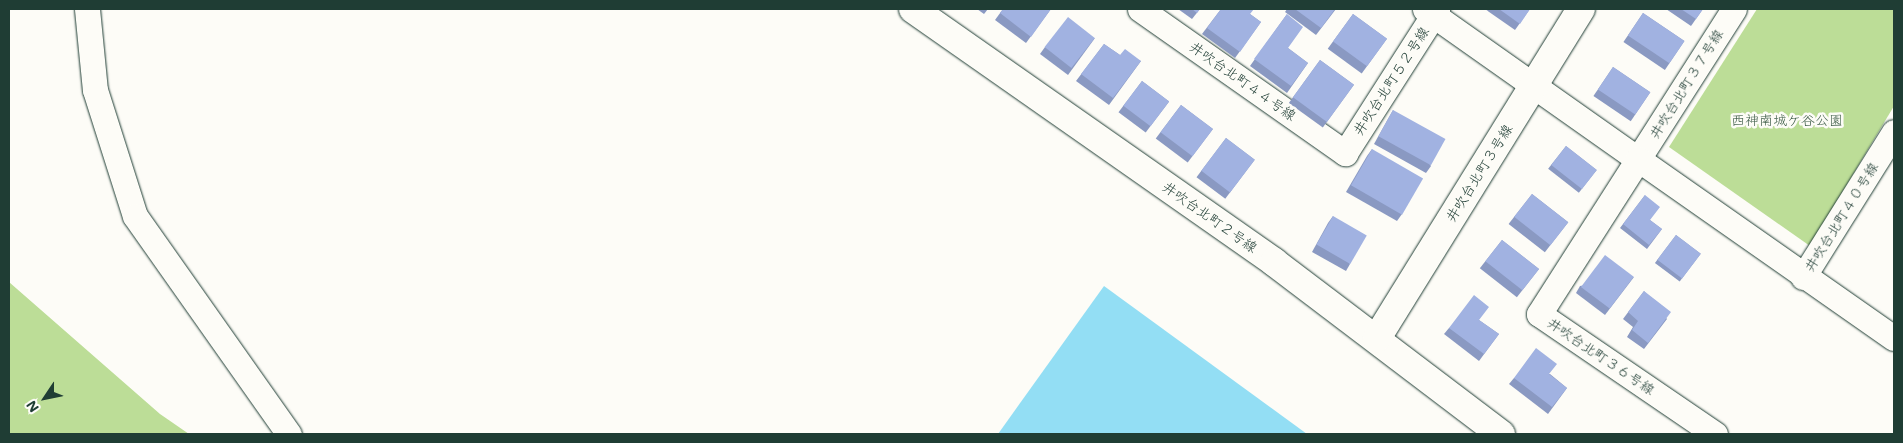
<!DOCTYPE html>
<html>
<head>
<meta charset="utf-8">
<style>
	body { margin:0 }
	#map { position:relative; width:1903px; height:443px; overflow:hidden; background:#fdfcf7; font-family:Mali,"Klee One",sans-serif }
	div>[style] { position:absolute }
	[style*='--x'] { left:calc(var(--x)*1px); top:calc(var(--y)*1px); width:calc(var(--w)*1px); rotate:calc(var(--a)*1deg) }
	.green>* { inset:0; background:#bcdd97 }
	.water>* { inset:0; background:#93def4 }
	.roads { filter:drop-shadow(0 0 1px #1f3d34) drop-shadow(0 0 1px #1f3d34) }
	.minor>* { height:25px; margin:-12.5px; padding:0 12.5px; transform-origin:12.5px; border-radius:12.5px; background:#fdfcf7 }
	.tertiary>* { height:28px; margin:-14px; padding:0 14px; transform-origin:14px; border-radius:14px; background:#fdfcf7 }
	.wall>* { inset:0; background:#8a99c2; transform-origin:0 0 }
	.building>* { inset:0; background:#a1b2e1; transform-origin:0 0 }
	span { translate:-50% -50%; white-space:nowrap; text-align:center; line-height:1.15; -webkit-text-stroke:5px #fdfcf7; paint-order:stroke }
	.street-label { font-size:14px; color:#1f3d34 }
	.park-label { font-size:14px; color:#3e5d48 }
	.frame { position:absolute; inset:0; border:10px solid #1f3d34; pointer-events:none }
	.north { position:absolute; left:20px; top:373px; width:50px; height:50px; -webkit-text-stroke:4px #fdfcf7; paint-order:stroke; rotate:236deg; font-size:14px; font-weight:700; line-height:20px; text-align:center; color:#1f3d34 }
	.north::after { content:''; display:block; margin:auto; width:18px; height:22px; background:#1f3d34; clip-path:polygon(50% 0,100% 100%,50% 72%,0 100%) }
</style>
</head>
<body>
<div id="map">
	<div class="green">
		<i style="clip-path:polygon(1757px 9px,1894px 9px,1894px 106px,1810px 246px,1669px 147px)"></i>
		<i style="clip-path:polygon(9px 282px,160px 414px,189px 434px,9px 434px)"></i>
	</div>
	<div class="water">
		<i style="clip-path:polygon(1104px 286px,1307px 434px,998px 434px)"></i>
	</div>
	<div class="roads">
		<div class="minor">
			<i style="--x:87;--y:9;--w:81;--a:84.4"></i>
			<i style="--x:95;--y:90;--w:132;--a:72.4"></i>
			<i style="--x:135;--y:216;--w:267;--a:54.8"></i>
			<i style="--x:1140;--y:9;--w:251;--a:35.1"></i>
			<i style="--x:1345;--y:153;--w:171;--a:-57.4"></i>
			<i style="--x:1425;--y:9;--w:261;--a:35.2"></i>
			<i style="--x:1638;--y:159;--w:178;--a:-57.4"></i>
			<i style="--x:1803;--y:277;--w:171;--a:-57.9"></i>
			<i style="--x:1715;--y:434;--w:213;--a:-145.7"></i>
			<i style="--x:1539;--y:314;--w:184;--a:-57.4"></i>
			<i style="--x:1638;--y:159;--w:312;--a:35"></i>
		</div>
		<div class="tertiary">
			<i style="--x:913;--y:9;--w:441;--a:35"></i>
			<i style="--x:1274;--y:262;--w:285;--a:37.2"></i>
			<i style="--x:1377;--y:338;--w:387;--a:-58.2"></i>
		</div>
	</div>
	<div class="wall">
		<i style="clip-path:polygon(977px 9px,988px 9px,984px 14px)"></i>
		<i style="clip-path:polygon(1003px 9px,1051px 9px,1026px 43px,995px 20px)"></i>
		<i style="clip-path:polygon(1178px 9px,1200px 9px,1192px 19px)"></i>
		<i style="clip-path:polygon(1221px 9px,1250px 14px,1261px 22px,1235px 58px,1202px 34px)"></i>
		<i style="clip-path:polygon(1287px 9px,1336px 9px,1316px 35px,1285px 12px)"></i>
		<i style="clip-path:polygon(1485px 9px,1530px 9px,1515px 30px)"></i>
		<i style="clip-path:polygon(1666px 9px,1703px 9px,1691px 26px)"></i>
		<i style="left:1643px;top:13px;width:50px;height:35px;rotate:34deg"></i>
		<i style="clip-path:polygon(1287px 14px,1288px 48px,1308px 63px,1287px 93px,1250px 66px)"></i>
		<i style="left:1353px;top:14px;width:42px;height:43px;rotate:36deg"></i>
		<i style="clip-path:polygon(1095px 38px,1068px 75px,1040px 54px,1045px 47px)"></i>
		<i style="clip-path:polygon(1104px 44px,1120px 55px,1141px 61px,1109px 105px,1076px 81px)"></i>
		<i style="left:1320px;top:60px;width:42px;height:53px;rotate:36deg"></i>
		<i style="left:1613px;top:67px;width:45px;height:35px;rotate:34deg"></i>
		<i style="left:1142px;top:81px;width:34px;height:39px;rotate:37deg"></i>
		<i style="left:1181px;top:105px;width:40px;height:42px;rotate:37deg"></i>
		<i style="clip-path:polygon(1393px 110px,1431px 166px,1426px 173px,1374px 144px,1389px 117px)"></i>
		<i style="left:1226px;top:138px;width:36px;height:49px;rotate:37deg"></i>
		<i style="left:1566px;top:146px;width:39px;height:29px;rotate:38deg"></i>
		<i style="clip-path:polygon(1372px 149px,1402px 214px,1397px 221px,1346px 192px,1367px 156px)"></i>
		<i style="left:1532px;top:194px;width:46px;height:38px;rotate:38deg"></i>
		<i style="clip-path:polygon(1645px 195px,1650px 220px,1662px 229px,1647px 249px,1620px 228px)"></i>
		<i style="clip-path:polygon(1333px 216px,1350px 264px,1346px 271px,1312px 252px,1328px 223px)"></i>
		<i style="left:1676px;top:235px;width:31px;height:35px;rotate:37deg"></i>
		<i style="left:1502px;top:240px;width:47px;height:36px;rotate:38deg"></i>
		<i style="clip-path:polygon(1634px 277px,1605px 315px,1576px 293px,1580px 286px)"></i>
		<i style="clip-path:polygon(1644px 291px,1667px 319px,1644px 349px,1627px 337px,1633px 327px,1623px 319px)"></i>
		<i style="clip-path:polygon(1479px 320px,1499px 334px,1479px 361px,1444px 334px,1449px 328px)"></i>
		<i style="clip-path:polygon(1550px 374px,1567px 388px,1548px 414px,1509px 384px,1514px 378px)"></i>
	</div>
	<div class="building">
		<i style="clip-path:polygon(1003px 9px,1051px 9px,1031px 37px,1000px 13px)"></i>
		<i style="clip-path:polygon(1192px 9px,1200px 9px,1197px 13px)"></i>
		<i style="clip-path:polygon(1221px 9px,1254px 9px,1250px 14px,1261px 22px,1240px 52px,1207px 28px)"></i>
		<i style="clip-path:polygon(1295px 9px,1335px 9px,1321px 28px)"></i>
		<i style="clip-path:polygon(1499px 9px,1530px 9px,1520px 24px)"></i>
		<i style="clip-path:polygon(1681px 9px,1703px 9px,1696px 19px)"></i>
		<i style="left:1643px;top:13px;width:50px;height:27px;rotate:34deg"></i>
		<i style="clip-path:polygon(1287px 14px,1303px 27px,1288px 48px,1308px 63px,1291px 86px,1254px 59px)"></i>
		<i style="left:1353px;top:14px;width:42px;height:34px;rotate:36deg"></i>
		<i style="left:1068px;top:17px;width:34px;height:38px;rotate:38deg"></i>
		<i style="clip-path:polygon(1104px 44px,1120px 55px,1125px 49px,1141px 61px,1113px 98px,1081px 74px)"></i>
		<i style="left:1320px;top:60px;width:42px;height:46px;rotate:36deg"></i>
		<i style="left:1613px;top:67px;width:45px;height:27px;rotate:34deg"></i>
		<i style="left:1142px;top:81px;width:34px;height:31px;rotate:37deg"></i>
		<i style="left:1181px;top:105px;width:40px;height:34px;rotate:37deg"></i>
		<i style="left:1393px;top:110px;width:60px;height:30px;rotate:29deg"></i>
		<i style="left:1226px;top:138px;width:36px;height:41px;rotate:37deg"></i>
		<i style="left:1566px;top:146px;width:39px;height:24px;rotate:38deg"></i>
		<i style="left:1372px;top:149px;width:59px;height:42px;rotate:30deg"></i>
		<i style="left:1532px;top:194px;width:46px;height:29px;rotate:38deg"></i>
		<i style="clip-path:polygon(1645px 195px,1660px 207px,1650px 220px,1662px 229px,1649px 245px,1623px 224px)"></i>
		<i style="left:1333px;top:216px;width:39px;height:33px;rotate:30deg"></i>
		<i style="left:1676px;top:235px;width:31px;height:31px;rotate:37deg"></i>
		<i style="left:1502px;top:240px;width:47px;height:27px;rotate:38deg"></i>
		<i style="left:1605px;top:255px;width:36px;height:40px;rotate:37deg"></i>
		<i style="clip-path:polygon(1644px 291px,1671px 312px,1648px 343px,1632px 330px,1638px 321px,1628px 312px)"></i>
		<i style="clip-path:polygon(1474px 295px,1489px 307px,1479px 320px,1499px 334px,1484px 354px,1449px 328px)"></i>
		<i style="clip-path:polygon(1536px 348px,1557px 364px,1549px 374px,1567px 388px,1552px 407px,1514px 378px)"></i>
	</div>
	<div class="street-label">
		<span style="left:1243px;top:81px;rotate:35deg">井吹台北町４４号線</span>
		<span style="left:1391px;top:81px;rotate:-57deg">井吹台北町５２号線</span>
		<span style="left:1686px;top:84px;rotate:-58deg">井吹台北町３７号線</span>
		<span style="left:1479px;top:173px;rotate:-58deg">井吹台北町３号線</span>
		<span style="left:1210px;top:217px;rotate:35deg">井吹台北町２号線</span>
		<span style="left:1841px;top:217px;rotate:-58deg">井吹台北町４０号線</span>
		<span style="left:1601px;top:356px;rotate:34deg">井吹台北町３６号線</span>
	</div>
	<div class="park-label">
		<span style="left:1787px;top:120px">西神南城ケ谷公園</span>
	</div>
	<div class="frame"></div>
	<div class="north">N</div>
</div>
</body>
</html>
